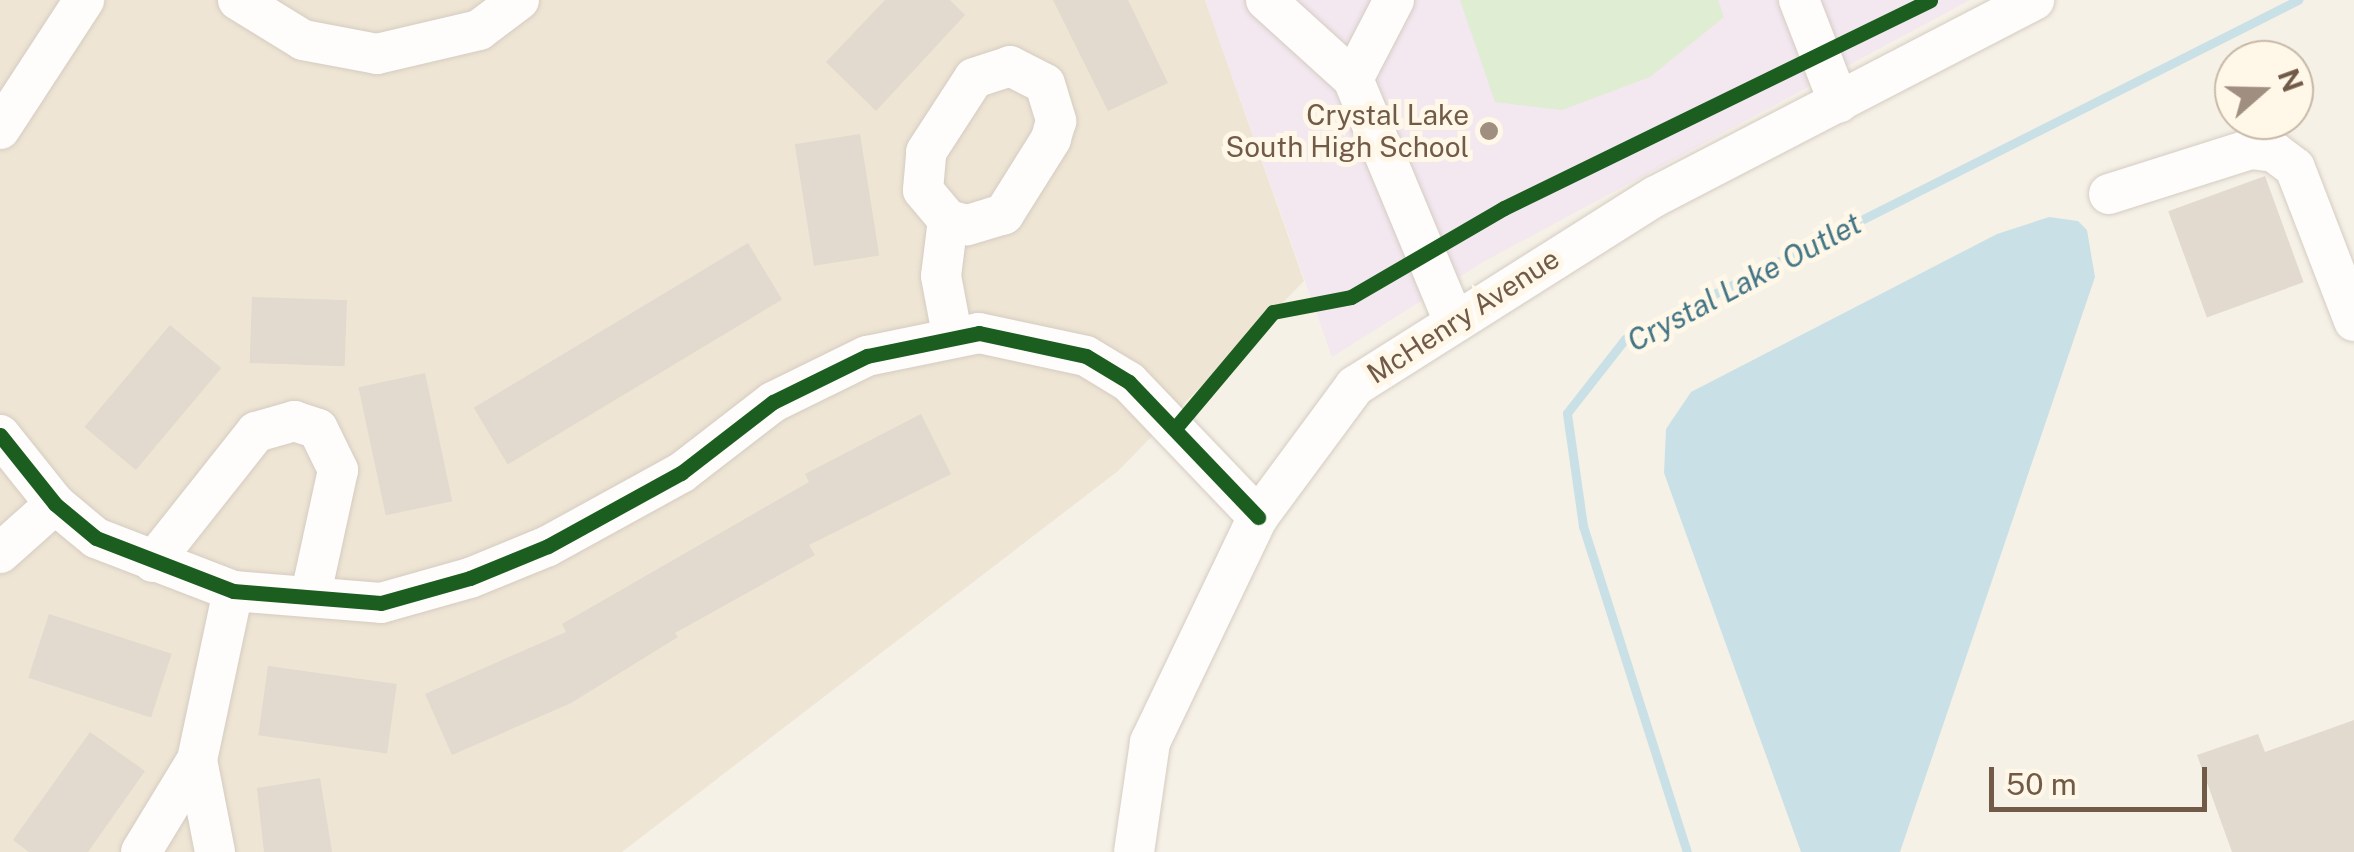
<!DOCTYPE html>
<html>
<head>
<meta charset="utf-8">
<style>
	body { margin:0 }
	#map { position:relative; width:2354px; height:852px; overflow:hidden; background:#f6f1e7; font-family:"Public Sans",sans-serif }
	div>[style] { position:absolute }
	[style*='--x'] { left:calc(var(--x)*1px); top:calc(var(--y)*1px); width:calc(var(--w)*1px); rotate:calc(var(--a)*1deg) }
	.residential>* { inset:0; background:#efe5d4 }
	.education>* { inset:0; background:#f3e7f0 }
	.green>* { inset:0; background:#dfedd2 }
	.water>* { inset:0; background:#c9e1e6 }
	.stream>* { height:9px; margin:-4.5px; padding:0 4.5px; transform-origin:4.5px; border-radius:4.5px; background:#c9e1e6 }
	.building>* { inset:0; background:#e2d9cf; transform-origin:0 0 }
	.roads { filter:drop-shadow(0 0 2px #d4ccc2) drop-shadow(0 0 2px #d4ccc2) }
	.minor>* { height:40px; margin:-20px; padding:0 20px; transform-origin:20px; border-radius:20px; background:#fefdfb }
	.cycleway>* { height:15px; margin:-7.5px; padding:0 7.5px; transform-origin:7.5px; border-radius:7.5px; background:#1b5e20 }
	.dots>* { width:28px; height:28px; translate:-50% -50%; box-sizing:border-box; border:5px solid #fff7e7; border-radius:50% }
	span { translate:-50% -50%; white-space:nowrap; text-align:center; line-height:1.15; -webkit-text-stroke:10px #fff7e7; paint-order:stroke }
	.poi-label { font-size:28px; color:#725a48 }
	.right { translate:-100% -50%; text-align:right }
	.street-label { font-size:28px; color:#725a48 }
	.water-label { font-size:30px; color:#427586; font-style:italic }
	.north { position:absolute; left:2214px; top:40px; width:100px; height:100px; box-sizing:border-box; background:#fff7e7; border:2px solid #c7b8a7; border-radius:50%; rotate:70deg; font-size:28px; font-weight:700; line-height:40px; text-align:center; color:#725a48 }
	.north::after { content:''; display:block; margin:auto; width:35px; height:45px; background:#a08f80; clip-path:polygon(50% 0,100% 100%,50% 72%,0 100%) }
	.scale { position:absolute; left:1989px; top:767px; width:218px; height:45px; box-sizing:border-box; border:5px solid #725a48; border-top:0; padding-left:12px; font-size:30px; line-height:35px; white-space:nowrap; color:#725a48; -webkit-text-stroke:8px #fff7e7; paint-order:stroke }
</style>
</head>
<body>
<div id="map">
	<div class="residential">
		<i style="clip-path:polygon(0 0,1205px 0,1304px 281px,1118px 471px,622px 852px,0 852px)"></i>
	</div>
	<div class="education">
		<i style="clip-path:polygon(1205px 0,1970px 0,1483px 262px,1332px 357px)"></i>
	</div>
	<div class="green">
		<i style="clip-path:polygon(1460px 0,1718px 0,1724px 17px,1650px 77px,1562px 110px,1495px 102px)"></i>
	</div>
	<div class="water">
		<i style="clip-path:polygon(2049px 217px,2078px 221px,2087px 230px,2095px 277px,1900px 852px,1801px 852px,1664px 473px,1666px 429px,1691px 392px,1997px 234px)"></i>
	</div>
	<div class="stream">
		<i style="--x:1687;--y:852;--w:342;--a:-107.7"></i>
		<i style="--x:1583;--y:526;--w:114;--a:-98.1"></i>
		<i style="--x:1567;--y:413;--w:94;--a:-51.9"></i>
		<i style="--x:1625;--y:339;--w:754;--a:-26.74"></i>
	</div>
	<div class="building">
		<i style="clip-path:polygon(885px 0,950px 0,965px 15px,876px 111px,826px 62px)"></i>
		<i style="clip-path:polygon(1053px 0,1128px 0,1168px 83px,1108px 111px)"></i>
		<i style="left:860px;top:134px;width:123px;height:66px;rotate:81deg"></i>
		<i style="left:2265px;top:176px;width:113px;height:103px;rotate:70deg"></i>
		<i style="left:748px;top:243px;width:66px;height:320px;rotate:59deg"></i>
		<i style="left:252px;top:297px;width:95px;height:66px;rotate:2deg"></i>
		<i style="left:170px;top:325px;width:67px;height:133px;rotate:40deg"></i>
		<i style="left:425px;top:373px;width:131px;height:68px;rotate:78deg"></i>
		<i style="clip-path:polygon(921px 414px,951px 474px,809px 545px,815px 555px,675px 633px,678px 637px,571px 703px,452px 755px,425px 694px,566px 632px,562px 624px,809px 482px,805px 474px)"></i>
		<i style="left:49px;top:614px;width:129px;height:67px;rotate:18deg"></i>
		<i style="left:268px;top:666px;width:130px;height:70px;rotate:8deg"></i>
		<i style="clip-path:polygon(2354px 720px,2354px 852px,2232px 852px,2197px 755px,2258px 734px,2265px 752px)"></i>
		<i style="clip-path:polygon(90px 732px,145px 771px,88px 852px,29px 852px,13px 840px)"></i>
		<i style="clip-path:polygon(320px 778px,332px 852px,264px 852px,257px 788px)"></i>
	</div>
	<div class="roads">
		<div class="minor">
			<i style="--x:238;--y:0;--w:76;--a:31.6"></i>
			<i style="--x:303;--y:40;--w:75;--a:10.7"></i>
			<i style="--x:377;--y:54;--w:105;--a:-13.2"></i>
			<i style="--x:479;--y:30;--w:50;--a:-36.9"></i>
			<i style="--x:1266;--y:0;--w:118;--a:42.2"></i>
			<i style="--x:1394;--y:0;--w:89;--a:117.4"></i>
			<i style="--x:1353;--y:79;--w:260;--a:67.4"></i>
			<i style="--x:1799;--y:0;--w:110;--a:68.8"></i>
			<i style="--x:1010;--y:66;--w:39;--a:27"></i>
			<i style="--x:1045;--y:84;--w:39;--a:73"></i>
			<i style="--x:1056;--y:121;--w:19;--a:106"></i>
			<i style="--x:1051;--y:139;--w:89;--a:122.1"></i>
			<i style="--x:1004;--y:214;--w:39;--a:163"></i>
			<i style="--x:967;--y:225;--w:20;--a:-165"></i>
			<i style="--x:948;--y:220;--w:39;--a:-130"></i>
			<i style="--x:923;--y:190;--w:38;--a:-85"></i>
			<i style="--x:926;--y:152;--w:88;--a:-57"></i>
			<i style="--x:974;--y:78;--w:38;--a:-18"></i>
			<i style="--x:0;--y:129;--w:154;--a:-56.9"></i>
			<i style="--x:2109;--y:194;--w:149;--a:-17.6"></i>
			<i style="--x:2251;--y:149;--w:23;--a:7"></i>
			<i style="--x:2274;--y:152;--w:26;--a:37"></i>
			<i style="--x:2295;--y:168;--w:164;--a:68.9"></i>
			<i style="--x:948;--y:220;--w:56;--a:97.1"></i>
			<i style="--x:941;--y:276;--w:59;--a:79.3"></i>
			<i style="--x:0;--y:435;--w:88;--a:51.4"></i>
			<i style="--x:55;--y:504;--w:53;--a:39.7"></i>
			<i style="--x:96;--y:538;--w:147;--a:21.1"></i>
			<i style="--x:233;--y:591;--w:148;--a:4.6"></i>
			<i style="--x:381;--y:603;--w:92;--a:-15.7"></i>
			<i style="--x:470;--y:578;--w:84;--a:-22.3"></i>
			<i style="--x:548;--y:546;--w:152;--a:-28.8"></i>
			<i style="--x:681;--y:473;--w:116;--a:-37.7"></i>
			<i style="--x:773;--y:402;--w:105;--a:-26.1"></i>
			<i style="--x:867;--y:356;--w:114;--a:-11.6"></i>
			<i style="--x:979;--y:333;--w:109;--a:12.1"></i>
			<i style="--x:1086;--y:356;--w:50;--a:31.2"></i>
			<i style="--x:1129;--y:382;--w:187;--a:46.3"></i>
			<i style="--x:0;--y:553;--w:74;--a:-41.7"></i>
			<i style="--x:153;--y:562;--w:166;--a:-51.6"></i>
			<i style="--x:256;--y:432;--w:40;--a:-16"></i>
			<i style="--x:294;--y:421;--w:25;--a:18"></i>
			<i style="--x:318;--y:429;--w:46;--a:64"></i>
			<i style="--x:338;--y:470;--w:127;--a:102.3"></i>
			<i style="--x:197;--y:760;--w:173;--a:-78"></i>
			<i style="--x:141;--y:852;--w:108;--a:-58.7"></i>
			<i style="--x:197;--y:760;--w:94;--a:78.9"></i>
			<i style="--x:1134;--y:852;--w:111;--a:-81.7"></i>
			<i style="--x:1150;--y:742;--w:250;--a:-64.4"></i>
			<i style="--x:1258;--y:517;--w:163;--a:-53.5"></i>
			<i style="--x:1355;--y:386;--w:356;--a:-32.3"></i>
			<i style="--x:1656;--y:196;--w:426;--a:-27.4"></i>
		</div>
	</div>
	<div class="cycleway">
		<i style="--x:1177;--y:426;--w:149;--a:-49.9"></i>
		<i style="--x:1273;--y:312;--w:79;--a:-10.9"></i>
		<i style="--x:1351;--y:297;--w:177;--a:-30.2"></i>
		<i style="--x:1504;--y:208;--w:474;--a:-26"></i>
		<i style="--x:0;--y:435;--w:88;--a:51.4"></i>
		<i style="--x:55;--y:504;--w:53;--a:39.7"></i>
		<i style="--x:96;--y:538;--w:147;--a:21.1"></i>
		<i style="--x:233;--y:591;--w:148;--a:4.6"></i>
		<i style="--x:381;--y:603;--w:92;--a:-15.7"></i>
		<i style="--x:470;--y:578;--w:84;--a:-22.3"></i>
		<i style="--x:548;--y:546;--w:152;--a:-28.8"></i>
		<i style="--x:681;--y:473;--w:116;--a:-37.7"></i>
		<i style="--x:773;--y:402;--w:105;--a:-26.1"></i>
		<i style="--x:867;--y:356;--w:114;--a:-11.6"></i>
		<i style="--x:979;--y:333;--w:109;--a:12.1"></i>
		<i style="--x:1086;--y:356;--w:50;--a:31.2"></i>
		<i style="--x:1129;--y:382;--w:187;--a:46.3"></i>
	</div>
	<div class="dots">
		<i style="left:1489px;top:131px;background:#a08f80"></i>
	</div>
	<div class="poi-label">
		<span class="right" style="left:1469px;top:131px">Crystal Lake<br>South High School</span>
	</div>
	<div class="street-label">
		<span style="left:1463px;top:316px;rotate:-33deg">McHenry Avenue</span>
	</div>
	<div class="water-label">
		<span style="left:1744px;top:282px;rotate:-28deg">Crystal Lake Outlet</span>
	</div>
	<div class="north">N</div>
	<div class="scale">50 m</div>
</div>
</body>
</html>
